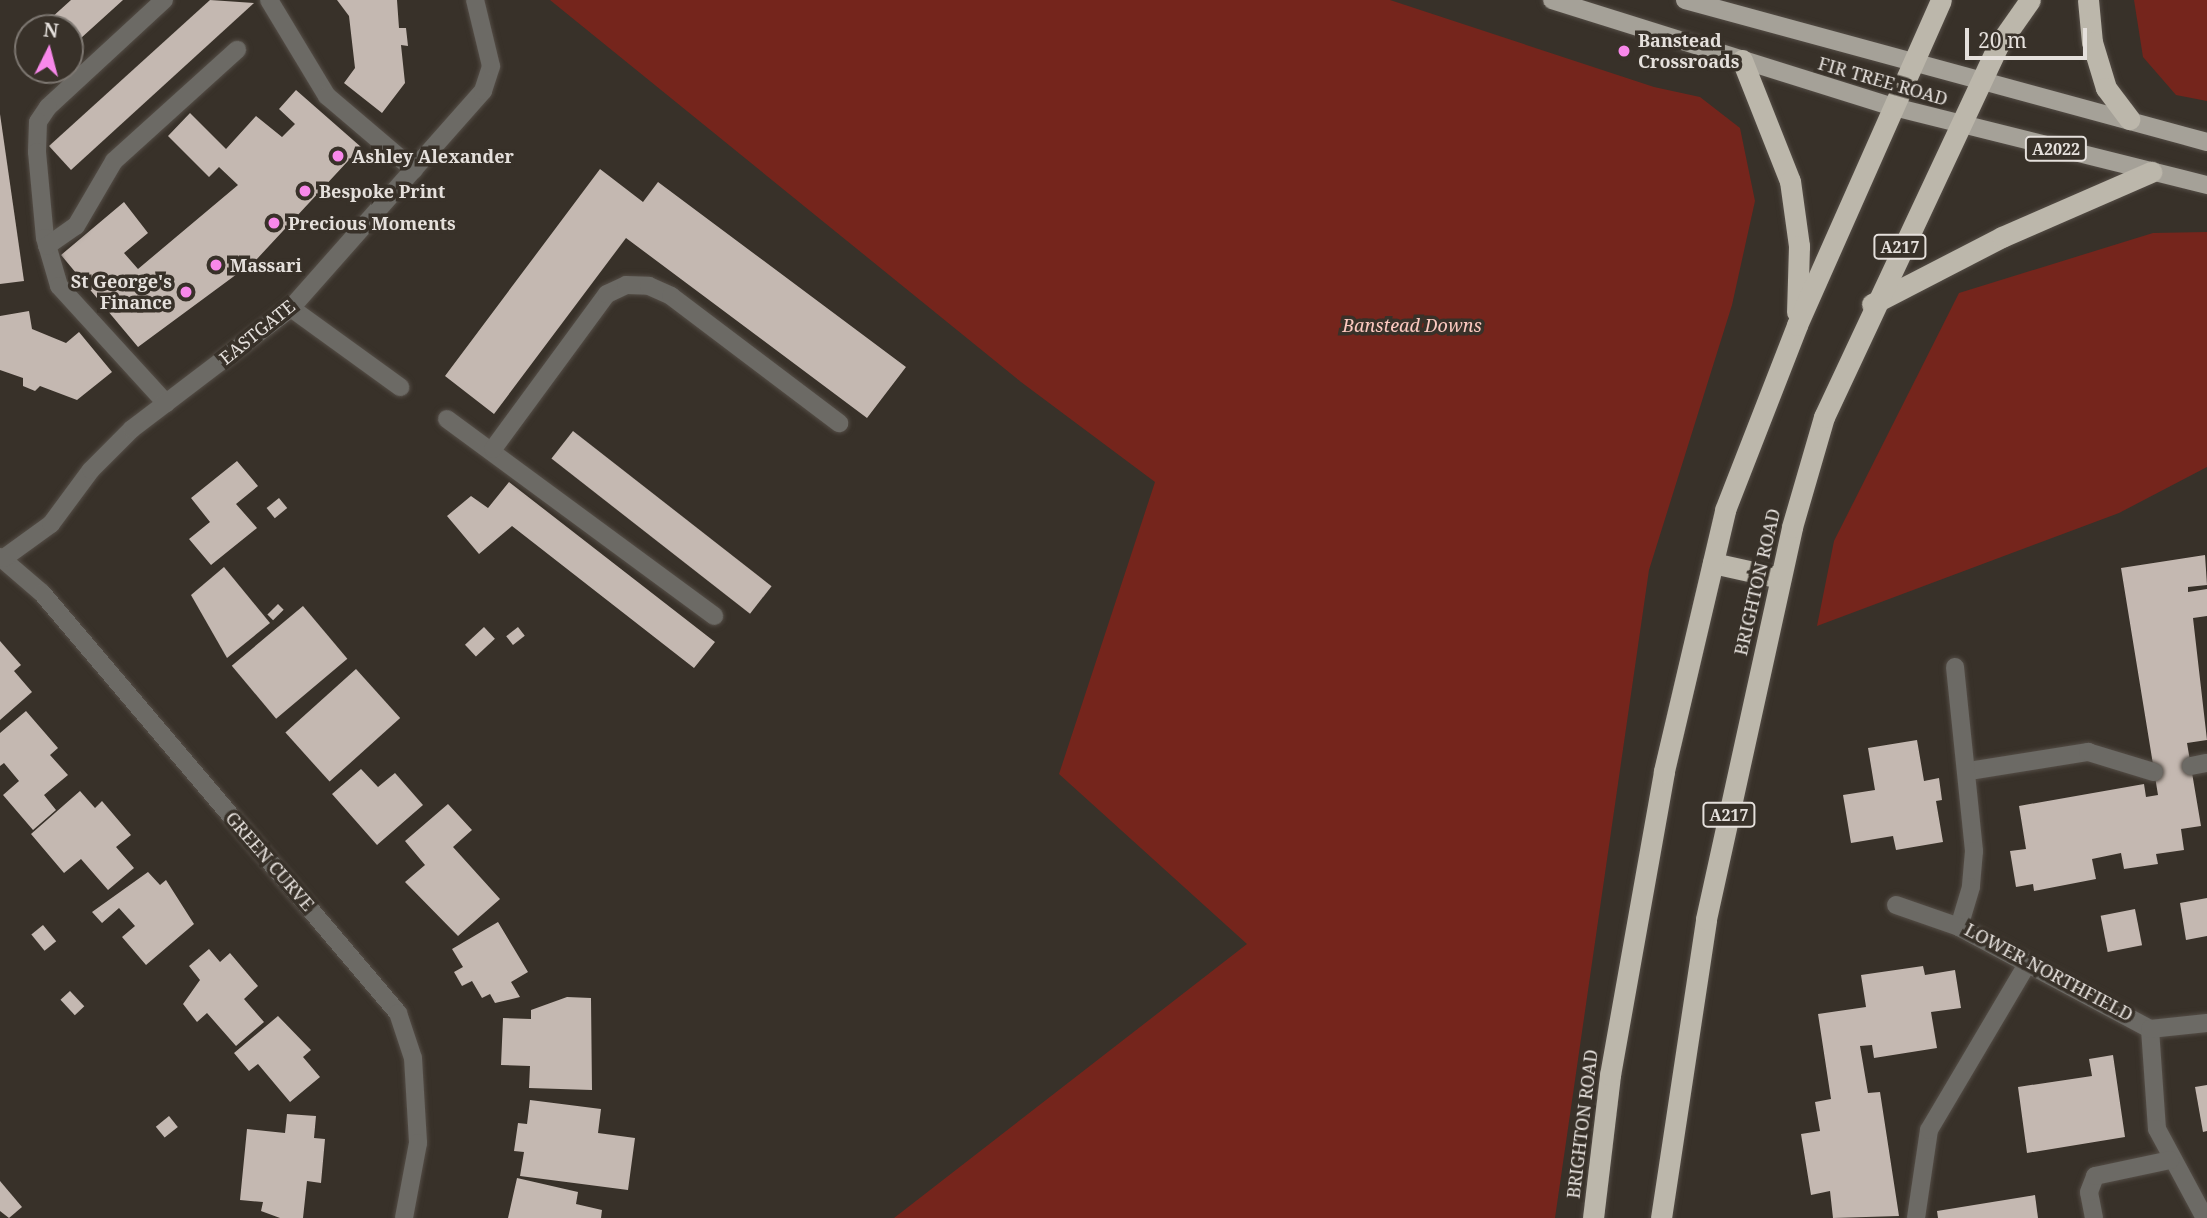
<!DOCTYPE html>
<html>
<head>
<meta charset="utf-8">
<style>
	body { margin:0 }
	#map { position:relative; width:2207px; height:1218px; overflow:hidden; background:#383129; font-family:"Noto Serif",serif }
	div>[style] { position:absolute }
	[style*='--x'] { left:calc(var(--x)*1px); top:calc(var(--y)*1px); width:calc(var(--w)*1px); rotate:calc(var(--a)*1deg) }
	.green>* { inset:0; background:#75251c }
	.building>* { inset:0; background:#c4b8b1; transform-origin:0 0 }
	.roads { filter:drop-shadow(0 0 2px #544d46) drop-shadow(0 0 2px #544d46) }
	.lane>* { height:18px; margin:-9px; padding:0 9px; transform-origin:9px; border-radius:9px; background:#6c6a65 }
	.street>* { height:18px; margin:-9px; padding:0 9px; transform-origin:9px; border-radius:9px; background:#6c6a65 }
	.primary>* { height:18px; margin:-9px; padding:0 9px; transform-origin:9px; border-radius:9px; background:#a5a198 }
	.highway>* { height:21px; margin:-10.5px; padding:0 10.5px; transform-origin:10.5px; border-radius:10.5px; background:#bcb7ab }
	.dots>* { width:19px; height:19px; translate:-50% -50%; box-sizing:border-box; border:4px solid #383129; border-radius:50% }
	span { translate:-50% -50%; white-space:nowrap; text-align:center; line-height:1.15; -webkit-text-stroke:7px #383129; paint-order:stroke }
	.shield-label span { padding:2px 5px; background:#383129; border:2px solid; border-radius:5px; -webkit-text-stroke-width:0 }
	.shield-label { font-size:16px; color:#e5e0dc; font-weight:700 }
	.poi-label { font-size:18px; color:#e5e0dc; font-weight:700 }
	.left { translate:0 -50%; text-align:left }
	.right { translate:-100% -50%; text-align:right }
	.street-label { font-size:18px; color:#e5e0dc }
	.park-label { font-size:18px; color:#fcc9c0; font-style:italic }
	.north { position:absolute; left:14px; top:14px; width:70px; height:70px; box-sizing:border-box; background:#383129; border:2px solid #7d7771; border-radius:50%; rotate:6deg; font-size:19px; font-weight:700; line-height:28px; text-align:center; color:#e5e0dc }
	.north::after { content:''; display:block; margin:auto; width:24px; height:32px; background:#f888ea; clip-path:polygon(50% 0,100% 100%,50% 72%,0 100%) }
	.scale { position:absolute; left:1965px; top:28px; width:122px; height:32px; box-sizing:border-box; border:4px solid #e5e0dc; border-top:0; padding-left:9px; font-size:21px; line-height:24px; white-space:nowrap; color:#e5e0dc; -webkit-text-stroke:5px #383129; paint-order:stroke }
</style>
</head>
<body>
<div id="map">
	<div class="green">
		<i style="clip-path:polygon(550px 0,1390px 0,1654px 87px,1700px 97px,1740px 128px,1755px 201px,1732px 305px,1649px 570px,1555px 1218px,894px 1218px,1247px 944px,1059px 774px,1155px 482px,1021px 382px)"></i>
		<i style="clip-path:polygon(2134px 0,2207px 0,2207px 101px,2176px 95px,2143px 57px)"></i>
		<i style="clip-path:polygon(2207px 232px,2207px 467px,2119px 513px,1817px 626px,1834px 541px,1959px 293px,2153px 233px)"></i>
	</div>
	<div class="building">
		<i style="clip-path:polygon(71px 0,123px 0,70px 48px,70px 28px,40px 28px)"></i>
		<i style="clip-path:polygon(210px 0,254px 3px,71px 170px,49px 146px)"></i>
		<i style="clip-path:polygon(337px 0,397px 0,399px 28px,406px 28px,408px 46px,401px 45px,405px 83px,382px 113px,344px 83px,355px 68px,349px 16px)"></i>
		<i style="clip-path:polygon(296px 90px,361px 147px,256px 260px,138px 347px,61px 255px,124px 202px,148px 233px,124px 253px,138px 269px,238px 185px,219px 167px,209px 177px,168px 136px,190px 113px,226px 149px,256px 116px,282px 137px,295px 124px,279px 109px)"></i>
		<i style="clip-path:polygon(0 114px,24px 281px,0 284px)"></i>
		<i style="clip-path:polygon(600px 169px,643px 202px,658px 182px,906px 367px,867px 418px,626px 238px,494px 414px,445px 376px)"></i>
		<i style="clip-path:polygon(29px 311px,32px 329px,66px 343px,79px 332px,112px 372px,77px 400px,40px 386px,35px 391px,23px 386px,23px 378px,0 370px,0 316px)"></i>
		<i style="left:573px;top:431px;width:252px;height:35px;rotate:38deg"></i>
		<i style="clip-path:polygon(237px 461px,258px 486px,236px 504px,257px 528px,211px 565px,189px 539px,210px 522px,191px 498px)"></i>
		<i style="clip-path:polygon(509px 482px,715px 642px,694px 668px,512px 526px,479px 554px,447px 516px,471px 496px,488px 508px)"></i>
		<i style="left:279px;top:498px;width:13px;height:16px;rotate:51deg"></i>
		<i style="clip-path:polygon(2205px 555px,2207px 585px,2188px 587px,2188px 592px,2207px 589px,2207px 616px,2193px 618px,2207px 740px,2187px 743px,2201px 826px,2181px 829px,2184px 850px,2156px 854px,2158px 864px,2124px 869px,2121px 853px,2092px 859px,2096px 879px,2034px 891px,2033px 884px,2016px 887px,2010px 851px,2026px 849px,2019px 806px,2144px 784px,2146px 797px,2158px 795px,2121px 568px)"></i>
		<i style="clip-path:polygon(224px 567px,270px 623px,227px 658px,191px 595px)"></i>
		<i style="left:278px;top:604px;width:8px;height:15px;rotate:45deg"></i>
		<i style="left:303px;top:606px;width:69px;height:93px;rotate:50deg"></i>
		<i style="left:484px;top:627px;width:16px;height:26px;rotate:47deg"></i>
		<i style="left:518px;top:627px;width:11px;height:15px;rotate:52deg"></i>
		<i style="clip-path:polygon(0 641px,21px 665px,14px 671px,32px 692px,0 720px)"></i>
		<i style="left:356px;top:669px;width:66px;height:95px;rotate:48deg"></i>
		<i style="clip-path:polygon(26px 711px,58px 748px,50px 755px,68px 775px,44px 795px,56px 810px,33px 830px,3px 795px,19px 781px,4px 763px,0 766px,0 733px)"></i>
		<i style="clip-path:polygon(1917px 740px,1924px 781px,1939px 778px,1942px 800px,1936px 801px,1943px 842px,1896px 850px,1893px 836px,1851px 843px,1843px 795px,1875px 790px,1868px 748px)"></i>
		<i style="clip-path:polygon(361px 769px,378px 787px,395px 773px,423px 805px,377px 845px,332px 794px)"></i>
		<i style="clip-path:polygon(80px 791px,95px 808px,102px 801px,131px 835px,116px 847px,134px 868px,108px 890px,81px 859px,64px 873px,31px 834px)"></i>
		<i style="clip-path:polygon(448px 804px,472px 830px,453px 847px,500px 899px,458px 936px,405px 882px,425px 865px,405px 841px)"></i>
		<i style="clip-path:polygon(148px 872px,160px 885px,166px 880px,194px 924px,146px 965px,122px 937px,135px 926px,119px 908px,102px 923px,92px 912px)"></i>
		<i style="clip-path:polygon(2207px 898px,2207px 936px,2186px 940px,2180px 903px)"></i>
		<i style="left:2135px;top:909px;width:37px;height:35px;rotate:79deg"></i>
		<i style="clip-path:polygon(498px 922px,528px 972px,511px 982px,520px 997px,495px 1003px,490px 994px,482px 998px,472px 981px,462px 986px,454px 972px,463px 967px,452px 949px)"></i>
		<i style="left:43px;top:925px;width:21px;height:15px;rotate:51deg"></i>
		<i style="clip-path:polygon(209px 949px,220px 962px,230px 953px,258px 986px,244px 999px,264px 1022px,236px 1046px,207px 1013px,197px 1022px,183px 1004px,200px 980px,189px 966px)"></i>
		<i style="clip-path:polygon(1923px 966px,1925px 975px,1955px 970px,1961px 1008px,1931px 1012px,1937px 1048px,1874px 1058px,1872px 1045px,1860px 1046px,1868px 1093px,1880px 1092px,1899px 1216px,1833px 1218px,1830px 1191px,1811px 1195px,1801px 1134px,1820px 1131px,1815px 1102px,1831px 1099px,1818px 1014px,1866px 1007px,1861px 975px)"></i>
		<i style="left:70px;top:991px;width:21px;height:13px;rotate:47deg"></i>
		<i style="clip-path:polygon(567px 997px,591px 998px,592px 1090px,529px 1088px,530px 1066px,501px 1065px,503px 1018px,531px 1019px,531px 1010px)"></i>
		<i style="clip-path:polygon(278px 1016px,311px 1050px,303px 1057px,320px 1077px,290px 1102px,258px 1064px,249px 1071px,234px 1053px)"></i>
		<i style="clip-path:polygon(2113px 1055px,2125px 1137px,2027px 1153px,2018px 1087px,2092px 1076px,2089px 1059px)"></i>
		<i style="clip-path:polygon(2207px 1085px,2207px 1131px,2203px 1132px,2195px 1087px)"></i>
		<i style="clip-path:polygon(530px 1100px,601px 1109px,598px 1133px,635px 1138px,628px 1190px,520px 1176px,524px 1152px,514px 1151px,518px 1123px,527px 1124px)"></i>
		<i style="clip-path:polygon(287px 1114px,316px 1116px,314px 1138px,325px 1139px,321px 1183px,307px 1181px,303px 1218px,280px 1218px,261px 1211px,263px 1202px,240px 1200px,247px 1129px,285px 1133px)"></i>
		<i style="left:169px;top:1116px;width:14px;height:17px;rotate:51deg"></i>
		<i style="clip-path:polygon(517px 1178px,578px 1192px,576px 1204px,602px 1210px,601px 1218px,508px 1218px)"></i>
		<i style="clip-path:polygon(0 1181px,22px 1207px,9px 1218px,0 1211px)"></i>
		<i style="clip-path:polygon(2035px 1195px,2038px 1218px,1938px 1218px,1937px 1211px)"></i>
	</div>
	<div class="roads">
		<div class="lane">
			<i style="--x:164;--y:0;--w:158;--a:137.3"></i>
			<i style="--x:48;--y:107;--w:18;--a:124"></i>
			<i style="--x:38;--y:122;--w:30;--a:92"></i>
			<i style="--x:37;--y:152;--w:86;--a:84.7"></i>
			<i style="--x:45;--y:238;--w:50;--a:73.7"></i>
			<i style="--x:59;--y:286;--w:159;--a:47.6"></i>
			<i style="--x:269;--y:0;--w:112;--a:58.9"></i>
			<i style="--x:327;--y:96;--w:114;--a:40.4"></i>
			<i style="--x:47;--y:246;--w:35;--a:-35"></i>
			<i style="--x:76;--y:226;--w:75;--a:-59.7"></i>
			<i style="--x:114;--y:161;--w:166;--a:-42.1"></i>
			<i style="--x:291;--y:308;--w:135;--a:35.9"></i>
			<i style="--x:447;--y:419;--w:332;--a:36.4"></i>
			<i style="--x:493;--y:449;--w:192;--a:-53.7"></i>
			<i style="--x:607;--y:294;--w:21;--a:-25"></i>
			<i style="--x:626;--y:285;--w:23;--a:2"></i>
			<i style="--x:649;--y:286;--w:24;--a:24"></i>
			<i style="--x:671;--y:296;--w:211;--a:37.1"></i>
			<i style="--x:2191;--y:766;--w:16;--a:-11"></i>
			<i style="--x:1969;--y:771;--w:121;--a:-9.1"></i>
			<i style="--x:2088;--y:752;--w:69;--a:16.9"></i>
			<i style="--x:1916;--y:1218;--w:89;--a:-81.6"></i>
		</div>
		<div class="street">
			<i style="--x:0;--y:557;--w:55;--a:40.6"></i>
			<i style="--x:42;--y:593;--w:551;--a:49.71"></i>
			<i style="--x:398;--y:1013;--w:47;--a:71.6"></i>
			<i style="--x:413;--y:1058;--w:85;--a:86.6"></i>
			<i style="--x:418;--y:1143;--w:76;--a:100.6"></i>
			<i style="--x:4;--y:558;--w:58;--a:-35.9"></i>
			<i style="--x:51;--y:524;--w:67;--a:-53.5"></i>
			<i style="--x:91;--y:470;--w:58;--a:-45"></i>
			<i style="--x:132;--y:429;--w:200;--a:-37.3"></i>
			<i style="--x:291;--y:308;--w:290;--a:-48.5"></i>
			<i style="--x:483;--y:91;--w:26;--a:-72"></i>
			<i style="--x:491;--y:66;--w:68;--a:-103.6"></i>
			<i style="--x:1955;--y:667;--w:185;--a:84.1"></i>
			<i style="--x:1974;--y:851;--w:36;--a:95"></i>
			<i style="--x:1971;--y:887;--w:42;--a:106.7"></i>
			<i style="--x:1959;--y:927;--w:217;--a:28.1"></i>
			<i style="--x:2150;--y:1029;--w:100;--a:86"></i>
			<i style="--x:2157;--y:1129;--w:101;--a:61.7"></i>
			<i style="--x:1896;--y:905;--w:67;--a:19.2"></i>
			<i style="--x:2150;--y:1029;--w:57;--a:-6"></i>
			<i style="--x:1929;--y:1130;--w:193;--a:-59.4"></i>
			<i style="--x:2094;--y:1218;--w:26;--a:-101"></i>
			<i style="--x:2089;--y:1192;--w:17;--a:-69"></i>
			<i style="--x:2095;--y:1176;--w:77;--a:-12"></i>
		</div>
		<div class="primary">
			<i style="--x:1552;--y:0;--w:354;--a:17.4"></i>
			<i style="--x:1890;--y:106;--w:327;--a:14"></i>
			<i style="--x:1685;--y:0;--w:541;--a:15.22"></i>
		</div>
		<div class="highway">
			<i style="--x:2088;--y:0;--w:42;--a:84.6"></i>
			<i style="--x:2092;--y:42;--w:48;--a:73.1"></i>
			<i style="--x:2106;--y:88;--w:39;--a:53"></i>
			<i style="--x:1742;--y:60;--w:130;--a:68.4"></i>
			<i style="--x:1790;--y:181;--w:66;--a:82.1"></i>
			<i style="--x:1799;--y:246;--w:66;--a:91.7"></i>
			<i style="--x:1872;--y:304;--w:146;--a:-27.3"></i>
			<i style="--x:2002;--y:237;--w:163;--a:-23.6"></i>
			<i style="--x:1713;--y:563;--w:69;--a:12.6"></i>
			<i style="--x:1593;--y:1218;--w:144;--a:-83.2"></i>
			<i style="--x:1610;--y:1075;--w:309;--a:-79.9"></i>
			<i style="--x:1664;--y:771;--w:268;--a:-76.8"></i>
			<i style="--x:1725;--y:510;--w:199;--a:-68.7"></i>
			<i style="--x:1797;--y:325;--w:355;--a:-66.1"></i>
			<i style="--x:1661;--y:1218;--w:302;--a:-81.4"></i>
			<i style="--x:1706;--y:919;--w:401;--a:-77.6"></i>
			<i style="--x:1792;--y:527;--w:115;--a:-73.8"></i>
			<i style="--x:1824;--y:417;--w:408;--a:-64.9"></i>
			<i style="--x:1997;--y:47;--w:57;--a:-54.9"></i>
		</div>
	</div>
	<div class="dots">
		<i style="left:1624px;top:51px;background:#f888ea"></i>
		<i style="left:338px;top:156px;background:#f888ea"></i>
		<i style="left:305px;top:191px;background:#f888ea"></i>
		<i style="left:274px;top:223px;background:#f888ea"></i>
		<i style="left:216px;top:265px;background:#f888ea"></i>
		<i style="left:186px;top:292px;background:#f888ea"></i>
	</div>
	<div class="shield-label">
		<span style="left:2056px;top:149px">A2022</span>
		<span style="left:1900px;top:247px">A217</span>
		<span style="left:1729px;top:815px">A217</span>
	</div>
	<div class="poi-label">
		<span class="left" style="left:1638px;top:51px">Banstead<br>Crossroads</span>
		<span class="left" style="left:352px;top:156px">Ashley Alexander</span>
		<span class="left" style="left:319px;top:191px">Bespoke Print</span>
		<span class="left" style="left:288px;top:223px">Precious Moments</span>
		<span class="left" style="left:230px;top:265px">Massari</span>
		<span class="right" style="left:172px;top:292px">St George's<br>Finance</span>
	</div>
	<div class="street-label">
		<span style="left:1883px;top:81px;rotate:16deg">FIR TREE ROAD</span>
		<span style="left:257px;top:332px;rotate:-39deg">EASTGATE</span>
		<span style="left:1757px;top:582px;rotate:-77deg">BRIGHTON ROAD</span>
		<span style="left:270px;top:861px;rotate:49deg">GREEN CURVE</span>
		<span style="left:2049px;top:972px;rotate:28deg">LOWER NORTHFIELD</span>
		<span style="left:1582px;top:1124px;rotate:-83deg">BRIGHTON ROAD</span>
	</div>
	<div class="park-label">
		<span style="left:1412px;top:325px">Banstead Downs</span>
	</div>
	<div class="north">N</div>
	<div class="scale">20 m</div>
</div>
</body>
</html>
